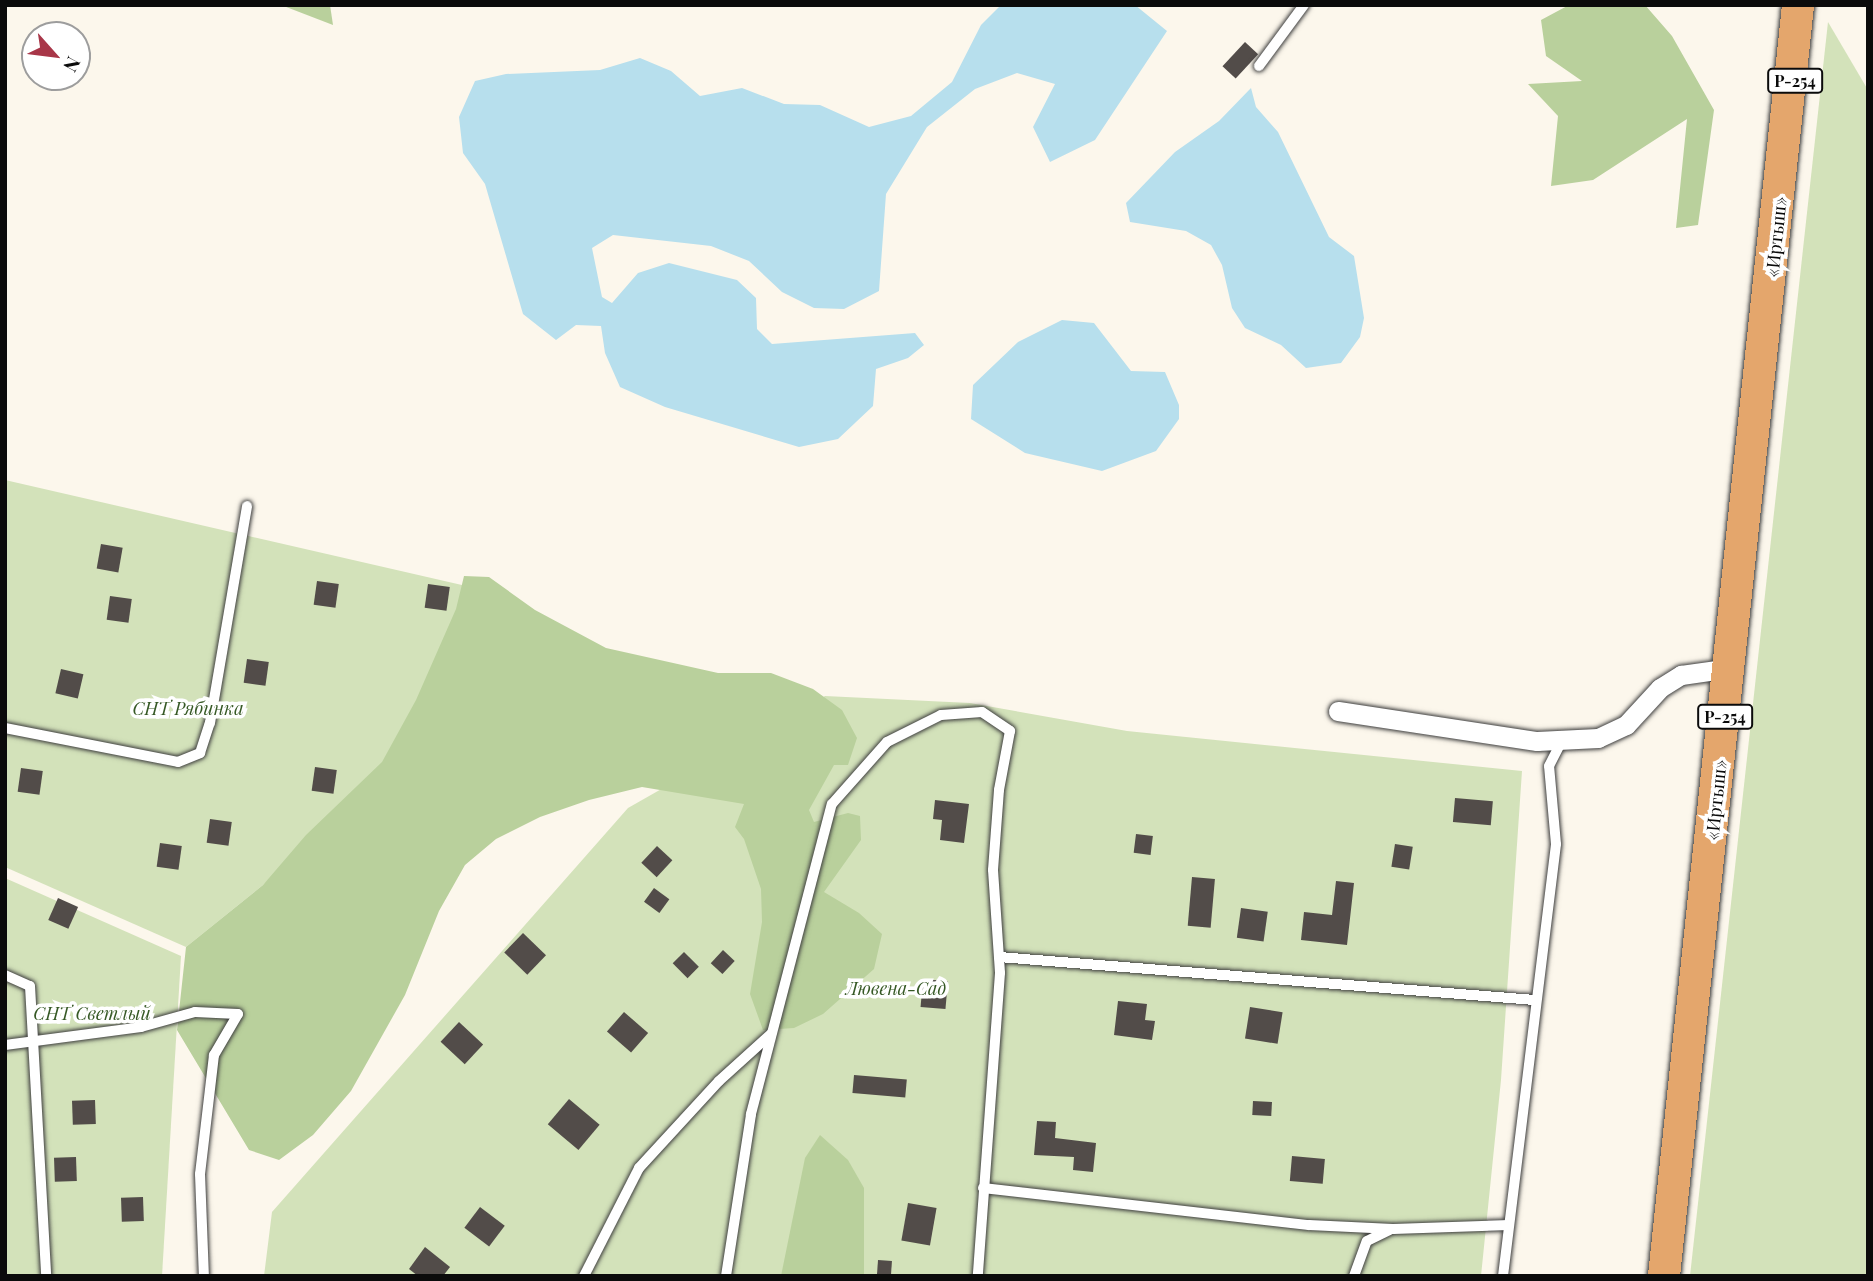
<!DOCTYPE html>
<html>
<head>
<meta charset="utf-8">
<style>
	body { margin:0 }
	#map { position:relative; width:1873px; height:1281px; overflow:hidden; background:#fcf7ec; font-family:"Playfair Display",serif }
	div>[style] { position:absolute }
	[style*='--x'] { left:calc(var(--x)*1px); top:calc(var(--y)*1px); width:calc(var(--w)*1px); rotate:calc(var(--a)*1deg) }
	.green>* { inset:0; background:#d3e2ba }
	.forest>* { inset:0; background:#b9d09c }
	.water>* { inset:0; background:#b7dfed }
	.building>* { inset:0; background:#524c49; transform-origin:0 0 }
	.roads { filter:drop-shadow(0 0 2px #3e3e3e) drop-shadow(0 0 2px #3e3e3e) }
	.service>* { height:10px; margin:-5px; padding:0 5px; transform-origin:5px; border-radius:5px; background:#fff }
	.minor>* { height:19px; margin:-9.5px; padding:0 9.5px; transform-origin:9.5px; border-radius:9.5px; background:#fff }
	.trunk>* { height:32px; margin:-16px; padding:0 16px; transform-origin:16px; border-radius:16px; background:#e4a66c }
	span { translate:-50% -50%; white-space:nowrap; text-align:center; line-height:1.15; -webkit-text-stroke:7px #fff; paint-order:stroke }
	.shield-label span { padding:2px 5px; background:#fff; border:2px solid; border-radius:5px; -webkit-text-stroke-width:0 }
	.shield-label { font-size:16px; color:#0b0b0b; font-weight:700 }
	.street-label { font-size:18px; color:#0b0b0b }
	.park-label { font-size:18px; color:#365925; font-style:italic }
	.frame { position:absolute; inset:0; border:7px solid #0b0b0b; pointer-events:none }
	.north { position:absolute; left:21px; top:21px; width:70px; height:70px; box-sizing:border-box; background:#fff; border:2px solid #9d9d9d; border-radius:50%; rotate:118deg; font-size:19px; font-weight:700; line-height:28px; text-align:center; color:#0b0b0b }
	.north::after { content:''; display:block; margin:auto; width:24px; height:32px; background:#a83648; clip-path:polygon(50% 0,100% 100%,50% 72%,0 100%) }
</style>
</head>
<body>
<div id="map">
	<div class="green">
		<i style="clip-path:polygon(1828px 22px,1868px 90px,1868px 1276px,1690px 1276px)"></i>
		<i style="clip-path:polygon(5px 480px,488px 591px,407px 751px,263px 885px,186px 947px,5px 867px)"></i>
		<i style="clip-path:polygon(825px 696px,970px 703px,1127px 731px,1522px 771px,1501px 1080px,1481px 1276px,264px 1276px,272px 1212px,628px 808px)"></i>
		<i style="clip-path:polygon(5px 878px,181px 956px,162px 1276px,5px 1276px)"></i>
	</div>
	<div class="forest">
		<i style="clip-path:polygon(281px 5px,330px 5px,333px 25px)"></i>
		<i style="clip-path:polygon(1569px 5px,1645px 5px,1672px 36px,1714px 110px,1698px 225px,1676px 228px,1687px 119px,1593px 180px,1551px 186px,1558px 116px,1528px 84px,1582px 81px,1546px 56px,1541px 20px)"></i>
		<i style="clip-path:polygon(464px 576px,489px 577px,535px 610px,606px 648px,718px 673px,771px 673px,813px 689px,842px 710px,857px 738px,848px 765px,834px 765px,809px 810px,814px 822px,848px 813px,860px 816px,861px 840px,824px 892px,859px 913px,882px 934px,874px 969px,823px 1014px,794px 1028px,763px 1030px,750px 994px,762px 922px,761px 889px,744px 839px,735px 827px,744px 804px,642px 787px,589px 800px,540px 817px,496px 839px,465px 865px,439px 911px,405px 995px,351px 1091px,313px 1135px,279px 1160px,249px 1150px,177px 1030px,186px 947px,263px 885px,306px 835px,382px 762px,416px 700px,456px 609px)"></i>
		<i style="clip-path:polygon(820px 1135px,848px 1160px,864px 1188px,864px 1276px,781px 1276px,805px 1158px)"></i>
	</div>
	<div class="water">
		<i style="clip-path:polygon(1001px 5px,1135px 5px,1167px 31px,1095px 140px,1050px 162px,1033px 127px,1055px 84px,1017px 73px,975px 89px,927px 127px,886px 194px,879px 291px,844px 309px,814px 308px,782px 292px,749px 261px,711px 246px,613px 235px,592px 248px,602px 297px,612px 303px,638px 273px,669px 263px,737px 280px,756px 298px,757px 329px,772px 344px,915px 333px,924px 345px,908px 358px,876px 369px,873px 406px,838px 439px,799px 447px,665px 407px,620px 387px,605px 353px,601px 326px,576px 325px,556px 340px,523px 314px,485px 184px,463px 153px,459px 117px,475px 81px,506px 74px,600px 70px,640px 58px,671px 71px,700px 96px,742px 88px,784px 104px,820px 105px,869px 127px,911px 116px,952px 82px,981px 25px)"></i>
		<i style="clip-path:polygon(1251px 88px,1256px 107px,1278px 132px,1329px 237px,1354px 256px,1364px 318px,1360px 337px,1341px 363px,1306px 368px,1281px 345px,1245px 328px,1232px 308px,1222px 265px,1211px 245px,1186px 231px,1130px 222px,1126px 203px,1175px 152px,1219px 121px)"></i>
		<i style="clip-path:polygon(1062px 320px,1094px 323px,1131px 371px,1165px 372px,1179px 405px,1179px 419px,1156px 451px,1102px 471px,1025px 453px,971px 419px,973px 385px,1018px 342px)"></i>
	</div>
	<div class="building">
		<i style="left:1245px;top:42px;width:18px;height:33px;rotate:43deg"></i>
		<i style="left:101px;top:544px;width:22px;height:25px;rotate:10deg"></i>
		<i style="left:317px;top:581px;width:22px;height:24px;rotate:8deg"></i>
		<i style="left:428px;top:584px;width:22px;height:24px;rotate:8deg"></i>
		<i style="left:110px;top:596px;width:22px;height:24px;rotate:8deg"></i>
		<i style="left:247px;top:659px;width:22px;height:24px;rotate:8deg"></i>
		<i style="left:61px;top:669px;width:23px;height:25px;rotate:13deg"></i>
		<i style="left:315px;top:767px;width:22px;height:24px;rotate:8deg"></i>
		<i style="left:21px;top:768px;width:22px;height:24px;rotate:8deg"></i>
		<i style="left:1455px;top:798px;width:38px;height:24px;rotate:5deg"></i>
		<i style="clip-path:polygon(935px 800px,969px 804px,964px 843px,940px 840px,942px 820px,933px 819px)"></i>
		<i style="left:210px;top:819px;width:22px;height:24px;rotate:8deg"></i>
		<i style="left:1136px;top:834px;width:17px;height:19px;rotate:7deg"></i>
		<i style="left:160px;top:843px;width:22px;height:24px;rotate:8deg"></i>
		<i style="left:1395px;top:844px;width:18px;height:23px;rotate:9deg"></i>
		<i style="left:657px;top:846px;width:21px;height:23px;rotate:43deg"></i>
		<i style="left:1192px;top:877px;width:23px;height:49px;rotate:5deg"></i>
		<i style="clip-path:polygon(1336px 881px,1354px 883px,1347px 945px,1301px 940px,1304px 912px,1332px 915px)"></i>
		<i style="left:654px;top:888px;width:19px;height:17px;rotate:36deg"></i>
		<i style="left:58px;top:898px;width:22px;height:24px;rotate:24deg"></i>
		<i style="left:1241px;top:908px;width:27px;height:30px;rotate:8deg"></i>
		<i style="left:523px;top:933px;width:32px;height:27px;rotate:44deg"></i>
		<i style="left:723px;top:950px;width:16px;height:18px;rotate:43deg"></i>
		<i style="left:684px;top:952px;width:21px;height:16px;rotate:45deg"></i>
		<i style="left:923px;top:979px;width:25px;height:28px;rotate:5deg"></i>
		<i style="clip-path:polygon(1118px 1001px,1147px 1004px,1145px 1020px,1155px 1021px,1152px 1040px,1114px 1035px)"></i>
		<i style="left:1250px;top:1007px;width:33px;height:32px;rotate:9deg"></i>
		<i style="left:624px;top:1012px;width:32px;height:26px;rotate:41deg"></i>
		<i style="left:459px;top:1022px;width:33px;height:27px;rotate:43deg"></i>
		<i style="left:854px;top:1075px;width:53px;height:18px;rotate:5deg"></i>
		<i style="left:569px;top:1099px;width:40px;height:33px;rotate:40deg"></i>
		<i style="left:95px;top:1100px;width:24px;height:23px;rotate:88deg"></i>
		<i style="left:1253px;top:1101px;width:19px;height:14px;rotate:3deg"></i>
		<i style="clip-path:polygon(1037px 1121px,1056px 1122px,1055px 1138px,1096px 1143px,1093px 1172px,1073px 1170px,1074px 1157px,1034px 1155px)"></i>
		<i style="left:1292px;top:1156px;width:33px;height:25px;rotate:5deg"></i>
		<i style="left:76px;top:1157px;width:24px;height:22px;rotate:88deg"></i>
		<i style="left:143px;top:1197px;width:24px;height:22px;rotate:88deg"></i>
		<i style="left:908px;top:1203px;width:29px;height:38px;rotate:10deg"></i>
		<i style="left:480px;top:1207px;width:31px;height:26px;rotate:37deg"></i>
		<i style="clip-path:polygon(425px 1247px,450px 1267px,443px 1276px,418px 1276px,409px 1269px)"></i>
		<i style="left:878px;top:1260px;width:14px;height:16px;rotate:4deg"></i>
	</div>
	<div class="roads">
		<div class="service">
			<i style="--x:1259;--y:66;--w:76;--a:-53.6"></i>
			<i style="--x:5;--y:728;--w:176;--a:11.1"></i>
			<i style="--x:178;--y:762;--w:24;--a:-22"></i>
			<i style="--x:200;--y:753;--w:32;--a:-72"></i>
			<i style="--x:210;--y:723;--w:220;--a:-80.3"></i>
			<i style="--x:999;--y:957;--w:538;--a:4.59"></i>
			<i style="--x:5;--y:975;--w:27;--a:24"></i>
			<i style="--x:30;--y:986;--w:290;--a:86.8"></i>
			<i style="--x:5;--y:1045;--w:137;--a:-7.5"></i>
			<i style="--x:141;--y:1027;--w:56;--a:-15.5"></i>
			<i style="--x:195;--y:1012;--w:43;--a:2.7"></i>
			<i style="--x:238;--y:1014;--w:48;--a:120.3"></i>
			<i style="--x:214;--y:1055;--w:120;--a:96.7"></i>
			<i style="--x:200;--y:1174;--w:102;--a:87.8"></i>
			<i style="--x:983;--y:1188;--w:328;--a:6.5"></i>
			<i style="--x:1309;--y:1225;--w:84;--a:2.7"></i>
			<i style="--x:1393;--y:1229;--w:116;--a:-2"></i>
			<i style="--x:584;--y:1276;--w:121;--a:-63"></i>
			<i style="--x:639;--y:1168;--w:118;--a:-47.4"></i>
			<i style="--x:719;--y:1081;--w:70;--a:-42.1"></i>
			<i style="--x:726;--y:1276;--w:164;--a:-81.2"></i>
			<i style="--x:751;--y:1114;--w:320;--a:-75.4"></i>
			<i style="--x:832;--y:804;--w:83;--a:-48.4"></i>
			<i style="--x:887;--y:742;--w:60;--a:-26.6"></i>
			<i style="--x:941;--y:715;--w:41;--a:-4.2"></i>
			<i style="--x:982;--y:712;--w:34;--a:34"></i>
			<i style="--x:1010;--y:731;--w:60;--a:100.6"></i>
			<i style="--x:999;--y:790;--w:80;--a:94.3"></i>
			<i style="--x:993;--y:870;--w:103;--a:86.1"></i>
			<i style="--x:1000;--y:973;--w:304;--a:94.2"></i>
			<i style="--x:1354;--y:1276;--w:37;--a:-70"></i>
			<i style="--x:1367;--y:1241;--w:25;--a:-26"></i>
			<i style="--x:1503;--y:1276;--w:435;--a:-83"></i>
			<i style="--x:1556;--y:844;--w:78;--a:-95.1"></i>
			<i style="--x:1549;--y:766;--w:27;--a:-63"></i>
		</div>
		<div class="minor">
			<i style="--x:1338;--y:711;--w:201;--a:8.6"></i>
			<i style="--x:1537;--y:741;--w:61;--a:-2.8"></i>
			<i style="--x:1598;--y:738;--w:31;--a:-25"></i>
			<i style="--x:1626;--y:725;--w:50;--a:-47.4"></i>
			<i style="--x:1660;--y:688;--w:25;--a:-32"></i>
			<i style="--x:1681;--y:675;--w:49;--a:-8.1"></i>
		</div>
		<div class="trunk">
			<i style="--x:1664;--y:1276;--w:1278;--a:-83.98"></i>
		</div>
	</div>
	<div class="shield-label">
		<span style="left:1795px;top:81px">Р-254</span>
		<span style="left:1725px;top:717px">Р-254</span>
	</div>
	<div class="street-label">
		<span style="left:1776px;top:237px;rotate:-84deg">«Иртыш»</span>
		<span style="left:1716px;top:800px;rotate:-84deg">«Иртыш»</span>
	</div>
	<div class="park-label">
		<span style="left:188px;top:708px">СНТ Рябинка</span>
		<span style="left:896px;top:988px">Лювена-Сад</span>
		<span style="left:92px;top:1013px">СНТ Светлый</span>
	</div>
	<div class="frame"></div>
	<div class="north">N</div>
</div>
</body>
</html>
